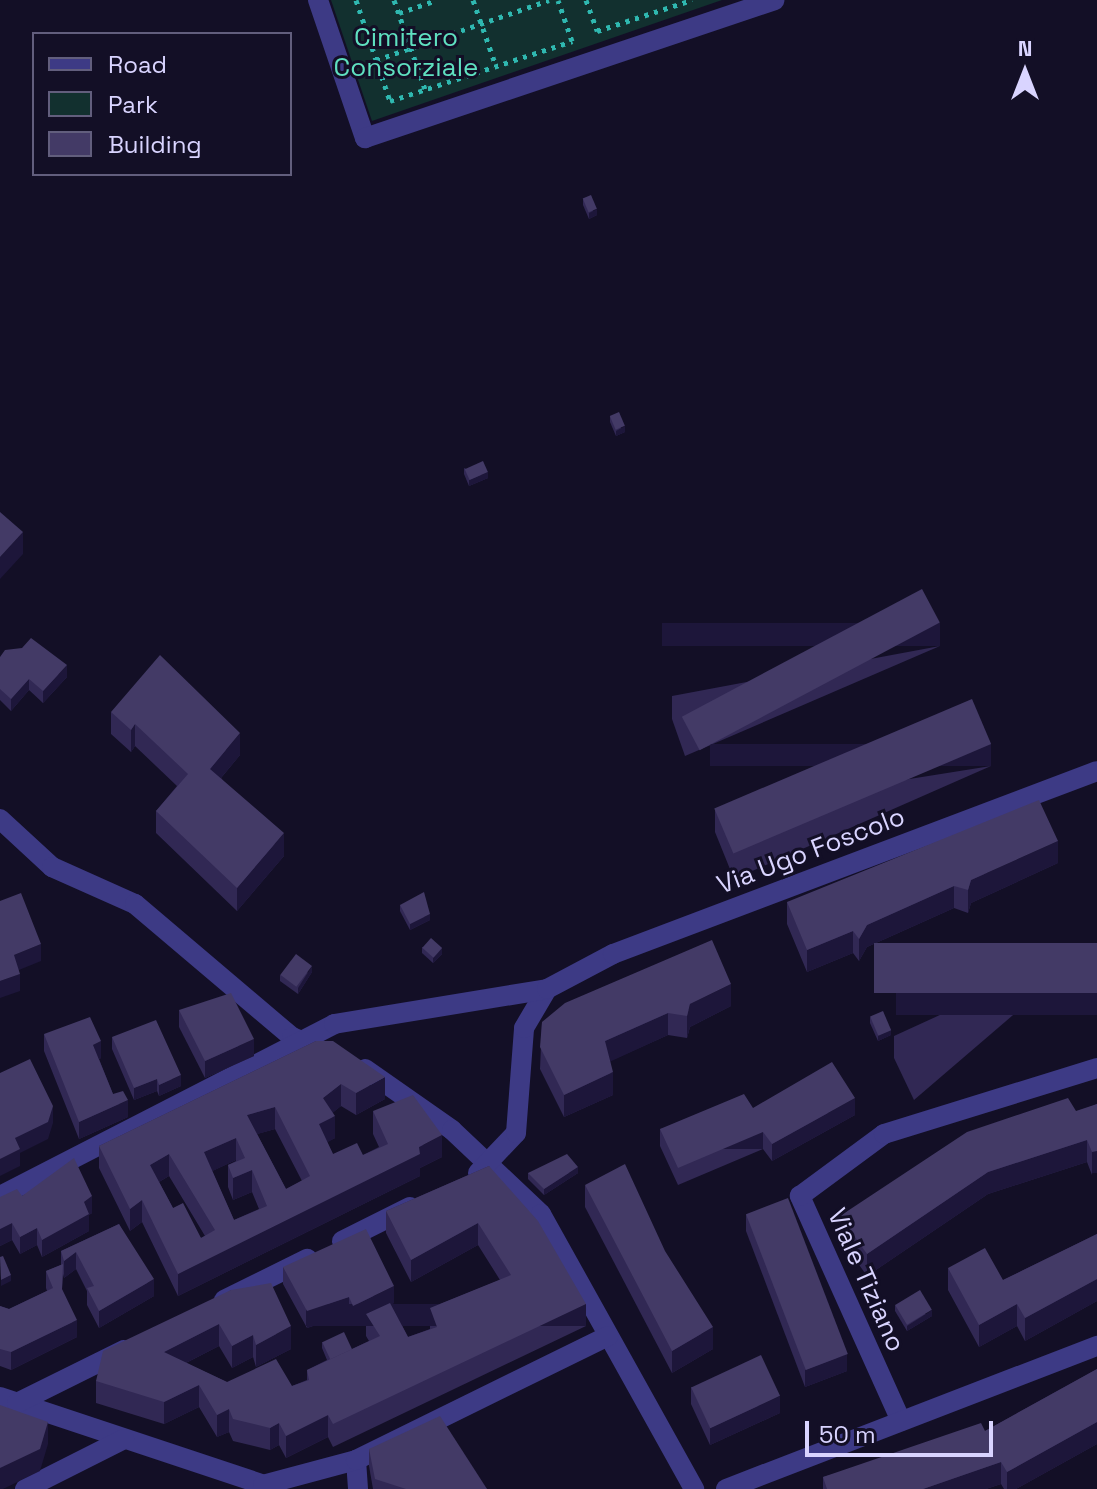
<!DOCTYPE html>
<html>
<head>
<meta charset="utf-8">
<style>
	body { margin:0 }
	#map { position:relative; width:1097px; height:1489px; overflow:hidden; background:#130f26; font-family:"Space Grotesk",sans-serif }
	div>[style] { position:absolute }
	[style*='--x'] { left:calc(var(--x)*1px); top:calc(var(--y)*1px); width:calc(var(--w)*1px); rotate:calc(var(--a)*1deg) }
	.green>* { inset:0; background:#12302f }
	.path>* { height:5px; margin-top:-2.5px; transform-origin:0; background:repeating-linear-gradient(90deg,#2fb8b0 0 4px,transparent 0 10px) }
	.minor>* { height:20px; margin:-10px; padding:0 10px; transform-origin:10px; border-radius:10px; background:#3d3a85 }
	.wall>* { inset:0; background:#312854 }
	.shaded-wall>* { inset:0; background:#1d163a; transform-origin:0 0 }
	.building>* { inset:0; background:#433a66; transform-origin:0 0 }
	span { translate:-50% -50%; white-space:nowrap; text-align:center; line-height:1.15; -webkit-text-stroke:6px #130f26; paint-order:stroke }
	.park-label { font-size:26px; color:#5fe0c0 }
	.street-label { font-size:26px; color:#d9d4ff }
	.legend { position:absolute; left:32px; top:32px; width:260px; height:144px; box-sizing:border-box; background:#130f26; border:2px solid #625e7d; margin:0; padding:10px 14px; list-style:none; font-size:24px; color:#d9d4ff }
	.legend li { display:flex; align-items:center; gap:16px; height:40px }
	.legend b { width:40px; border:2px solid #625e7d }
	.north { position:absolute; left:985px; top:32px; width:80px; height:80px; -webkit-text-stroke:6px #130f26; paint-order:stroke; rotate:0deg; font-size:22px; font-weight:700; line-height:32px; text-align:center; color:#d9d4ff }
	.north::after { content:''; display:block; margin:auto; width:28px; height:36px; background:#d9d4ff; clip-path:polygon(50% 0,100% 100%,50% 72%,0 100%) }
	.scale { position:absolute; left:805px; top:1421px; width:188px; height:36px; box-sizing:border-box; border:4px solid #d9d4ff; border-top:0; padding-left:10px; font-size:24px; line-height:28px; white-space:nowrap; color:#d9d4ff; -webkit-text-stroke:6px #130f26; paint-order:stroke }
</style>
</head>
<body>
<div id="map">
	<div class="green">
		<i style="clip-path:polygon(331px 0,722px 0,372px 121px)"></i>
	</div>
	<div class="path">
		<i style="--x:356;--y:0;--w:107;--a:71.4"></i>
		<i style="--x:390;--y:101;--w:192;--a:-18.2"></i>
		<i style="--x:572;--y:41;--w:43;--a:-108.9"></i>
		<i style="--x:394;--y:0;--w:94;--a:70.8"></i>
		<i style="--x:473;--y:0;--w:70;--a:70.8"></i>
		<i style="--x:586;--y:0;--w:33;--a:70"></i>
		<i style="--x:597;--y:31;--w:100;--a:-18.1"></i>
		<i style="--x:399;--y:13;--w:39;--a:-19"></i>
		<i style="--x:376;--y:60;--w:183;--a:-19.1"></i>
	</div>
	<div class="minor">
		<i style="--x:318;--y:0;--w:146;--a:71.2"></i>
		<i style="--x:365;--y:138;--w:432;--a:-18.6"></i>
		<i style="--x:0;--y:819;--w:71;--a:42.7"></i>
		<i style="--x:52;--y:867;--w:91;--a:24"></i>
		<i style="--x:135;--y:904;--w:206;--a:40.3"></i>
		<i style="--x:292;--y:1037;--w:23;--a:23"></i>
		<i style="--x:365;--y:1069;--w:106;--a:35"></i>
		<i style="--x:452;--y:1130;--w:122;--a:43.3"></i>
		<i style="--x:541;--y:1214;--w:315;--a:60.9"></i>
		<i style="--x:478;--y:1173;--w:55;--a:-46.5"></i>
		<i style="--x:516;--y:1133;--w:105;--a:-85.6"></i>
		<i style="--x:524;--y:1028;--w:45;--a:-59.5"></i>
		<i style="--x:0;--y:1196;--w:376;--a:-27.2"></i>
		<i style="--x:334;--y:1024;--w:216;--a:-9.3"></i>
		<i style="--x:547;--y:989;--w:75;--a:-27.9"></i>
		<i style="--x:613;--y:954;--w:517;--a:-20.71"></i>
		<i style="--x:342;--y:1241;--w:76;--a:-26.6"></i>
		<i style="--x:224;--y:1300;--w:93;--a:-26.3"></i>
		<i style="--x:0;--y:1397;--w:288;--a:18.4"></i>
		<i style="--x:17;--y:1403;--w:119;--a:-26.4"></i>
		<i style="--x:901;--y:1421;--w:247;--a:-114.2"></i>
		<i style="--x:800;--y:1196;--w:104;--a:-36.4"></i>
		<i style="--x:884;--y:1134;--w:223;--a:-17.2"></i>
		<i style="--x:356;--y:1460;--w:29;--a:86"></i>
		<i style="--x:263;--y:1485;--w:96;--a:-15"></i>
		<i style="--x:356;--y:1460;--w:281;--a:-26.2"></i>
		<i style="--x:25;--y:1489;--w:111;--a:-26.8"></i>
		<i style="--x:726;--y:1489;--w:398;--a:-21.1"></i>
	</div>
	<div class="wall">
		<i style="clip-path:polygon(583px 199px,597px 215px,589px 219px,583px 205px)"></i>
		<i style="clip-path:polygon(610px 416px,625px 432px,616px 436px,610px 422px)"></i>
		<i style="clip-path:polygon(464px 468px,488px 478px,469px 486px,464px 474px)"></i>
		<i style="clip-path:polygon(940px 646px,685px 756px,672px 719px,672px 696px)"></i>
		<i style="clip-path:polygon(0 657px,67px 677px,43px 703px,29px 690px,11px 711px,0 700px)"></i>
		<i style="clip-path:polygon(111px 712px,240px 755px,221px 778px,284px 856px,237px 911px,156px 833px,156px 811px,177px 786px,135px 746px,131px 752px,111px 734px)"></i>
		<i style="clip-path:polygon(991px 766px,734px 879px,715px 832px,715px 810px)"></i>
		<i style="clip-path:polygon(1058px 863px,971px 903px,968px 913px,954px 908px,867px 947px,859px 961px,853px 953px,807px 972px,787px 924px,787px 902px)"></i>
		<i style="clip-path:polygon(400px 905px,430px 920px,410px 930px,400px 911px)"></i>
		<i style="clip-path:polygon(1097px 943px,914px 1100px,894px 1058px,894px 1036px)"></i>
		<i style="clip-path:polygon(422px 947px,442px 954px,433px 963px,422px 953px)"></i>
		<i style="clip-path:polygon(312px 972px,298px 994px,280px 981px,280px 975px)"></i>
		<i style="clip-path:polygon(731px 1006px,690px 1027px,687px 1038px,668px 1035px,610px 1061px,613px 1095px,564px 1117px,540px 1069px,542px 1022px)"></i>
		<i style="clip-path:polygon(179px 1010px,254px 1056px,205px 1078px,179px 1027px)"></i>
		<i style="clip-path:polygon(870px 1017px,891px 1035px,878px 1041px,870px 1023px)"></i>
		<i style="clip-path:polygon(44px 1034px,101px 1058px,99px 1059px,113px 1094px,128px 1117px,79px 1139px,44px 1051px)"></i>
		<i style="clip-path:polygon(112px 1037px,181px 1086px,159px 1096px,157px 1091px,134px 1100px,112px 1049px)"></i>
		<i style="clip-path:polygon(evenodd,316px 1041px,385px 1099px,356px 1115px,341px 1106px,332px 1113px,335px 1138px,327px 1142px,333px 1154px,363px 1155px,379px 1147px,373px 1134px,373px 1111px,442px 1157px,420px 1168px,420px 1176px,178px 1296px,142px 1222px,130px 1231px,99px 1168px,99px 1146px,316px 1041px,275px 1129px,302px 1181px,286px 1189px,257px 1134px,275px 1129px,316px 1041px,236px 1160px,236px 1161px,228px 1165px,228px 1187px,233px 1200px,252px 1192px,259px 1209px,234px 1220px,212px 1171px,236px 1160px,316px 1041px,169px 1176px,205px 1236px,201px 1238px,173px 1208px,159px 1182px,169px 1176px)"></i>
		<i style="clip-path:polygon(1097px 1104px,1092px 1175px,1087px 1162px,988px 1194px,867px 1276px,840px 1238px,840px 1216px)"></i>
		<i style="clip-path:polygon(753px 1108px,855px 1115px,772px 1161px,763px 1149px,678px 1185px,660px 1146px,660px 1129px)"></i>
		<i style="clip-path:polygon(489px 1166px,586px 1326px,333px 1447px,328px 1437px,286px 1458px,279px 1445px,270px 1450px,233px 1441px,229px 1432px,217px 1437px,199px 1407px,164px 1424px,96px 1403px,96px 1381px,231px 1290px,291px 1349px,256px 1367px,253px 1357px,232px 1368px,219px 1346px,186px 1363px,227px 1382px,292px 1386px,307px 1380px,307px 1370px,327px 1360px,322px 1348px,322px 1342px,352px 1349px,369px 1341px,366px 1336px,366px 1316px,353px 1323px,349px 1314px,307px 1328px,283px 1284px,283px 1267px,394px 1303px,391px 1304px,408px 1337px,430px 1329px,430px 1308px,500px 1280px,478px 1245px,411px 1282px,386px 1233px,386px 1211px)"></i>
		<i style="clip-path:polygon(528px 1173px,578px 1173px,544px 1195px,528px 1179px)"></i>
		<i style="clip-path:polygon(585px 1185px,713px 1349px,672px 1373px,585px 1207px)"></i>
		<i style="clip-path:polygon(22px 1196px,92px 1213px,89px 1215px,89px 1231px,42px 1257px,37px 1245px,20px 1254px,12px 1240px,0 1246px,0 1197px)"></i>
		<i style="clip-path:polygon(746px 1214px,847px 1371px,805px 1387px,746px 1231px)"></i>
		<i style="clip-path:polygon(119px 1224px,154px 1296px,99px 1328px,87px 1305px,87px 1291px,76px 1269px,64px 1278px,63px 1274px,62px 1290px,77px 1337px,11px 1370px,0 1366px,0 1306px,9px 1309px,47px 1291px,46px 1288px,46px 1271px,61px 1265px,61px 1251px)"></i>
		<i style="clip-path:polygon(1097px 1234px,1097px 1301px,1025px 1341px,1017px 1326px,979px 1347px,948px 1290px,948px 1268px,1003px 1280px)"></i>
		<i style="clip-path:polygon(895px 1305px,932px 1316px,907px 1331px,895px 1311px)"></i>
		<i style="clip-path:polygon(1097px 1369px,1097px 1444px,1016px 1489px,1004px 1489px,1001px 1484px,986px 1489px,823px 1489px,823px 1477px,985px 1431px)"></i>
		<i style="clip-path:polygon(691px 1387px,780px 1413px,710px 1445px,691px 1404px)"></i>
		<i style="clip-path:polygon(369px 1449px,487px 1489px,373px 1489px,369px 1466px)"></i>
	</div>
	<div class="shaded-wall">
		<i style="clip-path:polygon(597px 209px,597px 215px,589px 219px,589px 213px)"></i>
		<i style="clip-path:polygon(625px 426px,625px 432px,616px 436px,616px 431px)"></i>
		<i style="clip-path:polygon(488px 472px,488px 478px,469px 486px,469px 480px)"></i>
		<i style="clip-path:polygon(23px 532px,23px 554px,0 579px,0 557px)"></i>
		<i style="left:940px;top:623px;width:23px;height:278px;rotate:90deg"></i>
		<i style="clip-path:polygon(67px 665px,67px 677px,43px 703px,43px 691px)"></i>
		<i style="clip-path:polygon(29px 679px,29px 690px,11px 711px,11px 699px)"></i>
		<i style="clip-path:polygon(135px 724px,135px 746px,131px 752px,131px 730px)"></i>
		<i style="clip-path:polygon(240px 733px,240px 755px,210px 791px,210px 769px)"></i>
		<i style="left:991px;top:744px;width:22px;height:281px;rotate:90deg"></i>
		<i style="clip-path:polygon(284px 833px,284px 856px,237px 911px,237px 888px)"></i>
		<i style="clip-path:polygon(1058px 841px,1058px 863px,971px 903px,968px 913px,968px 890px,971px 880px)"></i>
		<i style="clip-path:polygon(954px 886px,954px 908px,867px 947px,859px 961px,859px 939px,867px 925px)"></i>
		<i style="clip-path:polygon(430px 914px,430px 920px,410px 930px,410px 924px)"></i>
		<i style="clip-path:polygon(853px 931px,853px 953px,807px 972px,807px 950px)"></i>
		<i style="clip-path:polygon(41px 944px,41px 961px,14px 972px,14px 955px)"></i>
		<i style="clip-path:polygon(442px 948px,442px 954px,433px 963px,433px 957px)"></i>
		<i style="clip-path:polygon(312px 966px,312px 972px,298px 994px,298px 988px)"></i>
		<i style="clip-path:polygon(20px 974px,20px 991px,0 998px,0 981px)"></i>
		<i style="clip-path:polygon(731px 984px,731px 1006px,690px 1027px,687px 1038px,687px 1016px,690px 1004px)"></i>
		<i style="left:1097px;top:993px;width:22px;height:201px;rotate:90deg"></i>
		<i style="clip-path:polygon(668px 1013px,668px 1035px,605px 1064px,605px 1041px)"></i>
		<i style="clip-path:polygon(891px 1030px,891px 1035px,878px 1041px,878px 1035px)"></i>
		<i style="clip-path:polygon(254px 1039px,254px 1056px,205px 1078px,205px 1061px)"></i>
		<i style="clip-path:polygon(101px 1041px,101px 1058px,93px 1062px,93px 1045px)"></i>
		<i style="clip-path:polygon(613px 1072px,613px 1095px,564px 1117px,564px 1095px)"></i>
		<i style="clip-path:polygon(181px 1075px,181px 1086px,159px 1096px,159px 1085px)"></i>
		<i style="clip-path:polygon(385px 1077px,385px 1099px,356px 1115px,356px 1093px)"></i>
		<i style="clip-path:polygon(157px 1079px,157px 1091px,134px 1100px,134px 1088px)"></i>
		<i style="clip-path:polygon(341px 1084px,341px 1106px,323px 1121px,323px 1098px)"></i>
		<i style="clip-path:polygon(855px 1098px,855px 1115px,772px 1161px,772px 1144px)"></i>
		<i style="clip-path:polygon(128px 1100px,128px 1117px,79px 1139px,79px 1122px)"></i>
		<i style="clip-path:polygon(53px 1106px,53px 1123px,48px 1139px,20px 1153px,20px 1166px,0 1176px,0 1159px,15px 1138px)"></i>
		<i style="clip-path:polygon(275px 1107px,275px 1129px,247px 1137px,247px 1115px)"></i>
		<i style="clip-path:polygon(335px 1116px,335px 1138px,319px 1147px,319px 1124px)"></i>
		<i style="left:763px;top:1132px;width:17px;height:92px;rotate:90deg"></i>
		<i style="clip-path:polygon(442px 1135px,442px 1157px,420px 1168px,420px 1176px,178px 1296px,178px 1274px)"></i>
		<i style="clip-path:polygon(236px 1138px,236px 1160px,204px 1175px,204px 1152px)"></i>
		<i style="clip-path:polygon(1087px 1140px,1087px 1162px,988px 1194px,867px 1276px,867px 1254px,988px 1172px)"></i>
		<i style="left:1097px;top:1151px;width:22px;height:5px;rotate:90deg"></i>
		<i style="clip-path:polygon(169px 1154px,169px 1176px,150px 1187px,150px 1165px)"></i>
		<i style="clip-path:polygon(578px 1167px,578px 1173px,544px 1195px,544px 1189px)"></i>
		<i style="clip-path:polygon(252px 1170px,252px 1192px,233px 1200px,233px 1178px)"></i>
		<i style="clip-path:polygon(92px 1196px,92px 1213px,89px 1215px,89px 1231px,42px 1257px,42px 1240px,84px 1202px)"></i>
		<i style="clip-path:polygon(142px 1200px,142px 1222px,130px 1231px,130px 1209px)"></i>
		<i style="clip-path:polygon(12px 1223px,12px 1240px,0 1246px,0 1229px)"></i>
		<i style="clip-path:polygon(478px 1223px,478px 1245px,411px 1282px,411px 1260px)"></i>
		<i style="clip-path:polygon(37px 1228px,37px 1245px,20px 1254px,20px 1237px)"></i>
		<i style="clip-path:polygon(76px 1252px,76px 1269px,64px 1278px,64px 1261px)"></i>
		<i style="clip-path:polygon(11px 1275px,11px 1281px,1px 1286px,1px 1280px)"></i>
		<i style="clip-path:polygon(154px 1279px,154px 1296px,99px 1328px,99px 1311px)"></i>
		<i style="clip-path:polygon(1097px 1279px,1097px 1301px,1025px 1341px,1025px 1318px)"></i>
		<i style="clip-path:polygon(394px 1286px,394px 1303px,353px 1323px,353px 1306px)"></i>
		<i style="clip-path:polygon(349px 1297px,349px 1314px,307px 1328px,307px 1311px)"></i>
		<i style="left:586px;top:1304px;width:22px;height:280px;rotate:90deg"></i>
		<i style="clip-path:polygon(1017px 1304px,1017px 1326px,979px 1347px,979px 1325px)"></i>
		<i style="clip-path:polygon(932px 1310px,932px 1316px,907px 1331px,907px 1326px)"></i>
		<i style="clip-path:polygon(77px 1320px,77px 1337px,11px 1370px,11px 1352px)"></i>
		<i style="clip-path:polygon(219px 1324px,219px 1346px,164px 1374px,164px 1352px)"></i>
		<i style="clip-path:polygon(291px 1326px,291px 1349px,256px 1367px,256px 1345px)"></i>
		<i style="clip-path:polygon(713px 1327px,713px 1349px,672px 1373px,672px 1351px)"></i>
		<i style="clip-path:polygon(253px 1335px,253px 1357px,232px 1368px,232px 1346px)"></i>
		<i style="clip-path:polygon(847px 1354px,847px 1371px,805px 1387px,805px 1370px)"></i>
		<i style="clip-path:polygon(199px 1385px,199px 1407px,164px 1424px,164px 1402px)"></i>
		<i style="clip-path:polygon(780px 1396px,780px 1413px,710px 1445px,710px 1428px)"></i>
		<i style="clip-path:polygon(229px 1409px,229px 1432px,217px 1437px,217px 1415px)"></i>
		<i style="clip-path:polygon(328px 1415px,328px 1437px,286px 1458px,286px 1436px)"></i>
		<i style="clip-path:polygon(48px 1422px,48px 1444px,40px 1471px,3px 1489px,0 1489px,0 1468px)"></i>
		<i style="clip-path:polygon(1097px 1422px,1097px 1444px,1016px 1489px,1007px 1489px,1007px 1472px)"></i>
		<i style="clip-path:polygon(279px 1423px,279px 1445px,270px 1450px,270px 1428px)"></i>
		<i style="clip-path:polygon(1001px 1462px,1001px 1484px,986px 1489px,923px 1489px)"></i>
	</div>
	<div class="building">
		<i style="left:591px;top:195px;width:15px;height:9px;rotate:67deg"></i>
		<i style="left:619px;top:412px;width:15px;height:10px;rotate:67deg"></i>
		<i style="left:483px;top:461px;width:12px;height:20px;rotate:66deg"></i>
		<i style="clip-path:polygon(0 512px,23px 532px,0 557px)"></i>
		<i style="left:922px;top:589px;width:38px;height:272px;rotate:62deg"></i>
		<i style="clip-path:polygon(31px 638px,67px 665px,43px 691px,29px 679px,11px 699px,0 689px,0 657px,5px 650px,22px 648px)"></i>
		<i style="clip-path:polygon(160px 655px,240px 733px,210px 769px,284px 833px,237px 888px,156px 811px,188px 774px,135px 724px,131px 730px,111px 712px)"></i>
		<i style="left:972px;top:699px;width:49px;height:280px;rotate:67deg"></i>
		<i style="clip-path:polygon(1039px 800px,1058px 841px,971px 880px,968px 890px,954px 886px,867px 925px,859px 939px,853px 931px,807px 950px,787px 902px)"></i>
		<i style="clip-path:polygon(424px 892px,430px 914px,410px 924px,400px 905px)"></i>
		<i style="clip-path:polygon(21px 893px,41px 944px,14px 955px,20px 974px,0 981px,0 901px)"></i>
		<i style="left:431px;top:938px;width:15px;height:13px;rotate:42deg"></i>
		<i style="clip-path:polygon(712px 940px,731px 984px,690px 1004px,687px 1016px,668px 1013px,605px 1041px,613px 1072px,564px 1095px,540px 1047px,542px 1022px,565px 1003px)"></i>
		<i style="left:1097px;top:943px;width:50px;height:223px;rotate:90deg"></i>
		<i style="left:296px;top:954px;width:20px;height:26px;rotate:37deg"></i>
		<i style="clip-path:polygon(231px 993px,254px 1039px,205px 1061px,179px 1010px)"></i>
		<i style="left:883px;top:1011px;width:21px;height:14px;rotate:67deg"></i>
		<i style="clip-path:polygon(90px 1017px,101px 1041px,93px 1045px,113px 1094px,123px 1091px,128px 1100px,79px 1122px,44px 1034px)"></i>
		<i style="clip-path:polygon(156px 1020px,181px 1075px,159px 1085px,157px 1079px,134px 1088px,112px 1037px)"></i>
		<i style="clip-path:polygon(evenodd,316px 1041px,333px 1041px,385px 1077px,356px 1093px,341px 1084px,323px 1098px,335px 1116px,319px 1124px,333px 1154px,357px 1143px,363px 1155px,388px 1144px,373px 1111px,413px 1095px,442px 1135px,419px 1147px,420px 1154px,178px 1274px,142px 1200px,130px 1209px,99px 1146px,316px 1041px,275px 1107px,310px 1176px,286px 1189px,247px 1115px,275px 1107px,316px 1041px,236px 1138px,245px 1158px,228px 1165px,233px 1178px,252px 1170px,267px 1206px,234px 1220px,204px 1152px,236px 1138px,316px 1041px,169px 1154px,215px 1230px,201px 1238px,183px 1203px,173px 1208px,150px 1165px,169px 1154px)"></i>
		<i style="clip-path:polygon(30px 1059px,53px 1106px,48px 1122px,15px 1138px,20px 1149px,0 1159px,0 1073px)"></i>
		<i style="clip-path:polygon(832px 1062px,855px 1098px,772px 1144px,763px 1132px,678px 1168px,660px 1129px,744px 1094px,753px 1108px)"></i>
		<i style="clip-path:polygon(1068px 1098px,1076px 1111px,1097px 1104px,1097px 1151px,1092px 1152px,1087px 1140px,988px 1172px,867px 1254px,840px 1216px,967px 1132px)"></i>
		<i style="clip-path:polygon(567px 1154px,578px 1167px,544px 1189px,528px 1173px)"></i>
		<i style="clip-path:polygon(74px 1158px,92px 1196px,84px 1202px,89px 1214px,42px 1240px,37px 1228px,20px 1237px,12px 1223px,0 1229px,0 1197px,17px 1189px,22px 1196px)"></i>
		<i style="clip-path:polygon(625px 1164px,665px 1251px,713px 1327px,672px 1351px,585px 1185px)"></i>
		<i style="clip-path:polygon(489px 1166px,538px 1221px,586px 1304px,333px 1424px,328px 1415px,286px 1436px,279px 1423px,270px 1428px,233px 1419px,229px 1409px,217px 1415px,199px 1385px,164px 1402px,96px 1381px,103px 1351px,231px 1290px,271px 1283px,291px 1326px,256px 1345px,253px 1335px,232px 1346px,219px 1324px,164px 1352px,227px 1382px,276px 1359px,292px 1386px,309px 1380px,307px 1370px,380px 1336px,366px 1314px,390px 1303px,408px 1337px,437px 1327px,430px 1308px,511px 1275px,478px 1223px,411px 1260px,386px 1211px)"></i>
		<i style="left:788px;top:1198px;width:167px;height:45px;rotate:69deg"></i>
		<i style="clip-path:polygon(119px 1224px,154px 1279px,99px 1311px,87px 1288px,94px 1286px,76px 1252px,64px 1261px,61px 1251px)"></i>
		<i style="clip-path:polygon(366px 1229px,394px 1286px,353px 1306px,349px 1297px,307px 1311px,283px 1267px)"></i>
		<i style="clip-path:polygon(1097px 1234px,1097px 1279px,1025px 1318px,1017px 1304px,979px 1325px,948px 1268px,985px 1248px,1003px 1280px)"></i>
		<i style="clip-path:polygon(3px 1256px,11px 1275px,1px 1280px,0 1257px)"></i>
		<i style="clip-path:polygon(63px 1264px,62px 1289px,77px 1320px,11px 1352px,0 1349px,0 1306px,9px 1309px,53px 1288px,46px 1271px)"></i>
		<i style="left:920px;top:1290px;width:23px;height:29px;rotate:59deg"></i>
		<i style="left:344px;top:1332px;width:19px;height:24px;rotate:65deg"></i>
		<i style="left:761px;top:1355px;width:45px;height:77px;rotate:65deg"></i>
		<i style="clip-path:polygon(1097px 1369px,1097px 1422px,1007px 1472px,1001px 1462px,923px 1489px,827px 1489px,823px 1477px,981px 1423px,985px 1431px)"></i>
		<i style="clip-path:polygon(0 1405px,48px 1422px,40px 1449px,0 1468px)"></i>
		<i style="clip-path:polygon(440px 1416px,487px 1489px,406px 1489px,375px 1479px,369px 1449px)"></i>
	</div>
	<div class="park-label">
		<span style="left:406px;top:53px">Cimitero<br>Consorziale</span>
	</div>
	<div class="street-label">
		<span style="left:811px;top:851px;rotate:-21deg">Via Ugo Foscolo</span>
		<span style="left:866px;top:1280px;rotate:66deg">Viale Tiziano</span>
	</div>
	<ul class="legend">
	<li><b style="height:10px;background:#3d3a85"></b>Road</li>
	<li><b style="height:22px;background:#12302f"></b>Park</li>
	<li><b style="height:22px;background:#433a66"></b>Building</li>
	</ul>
	<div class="north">N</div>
	<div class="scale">50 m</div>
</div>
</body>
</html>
